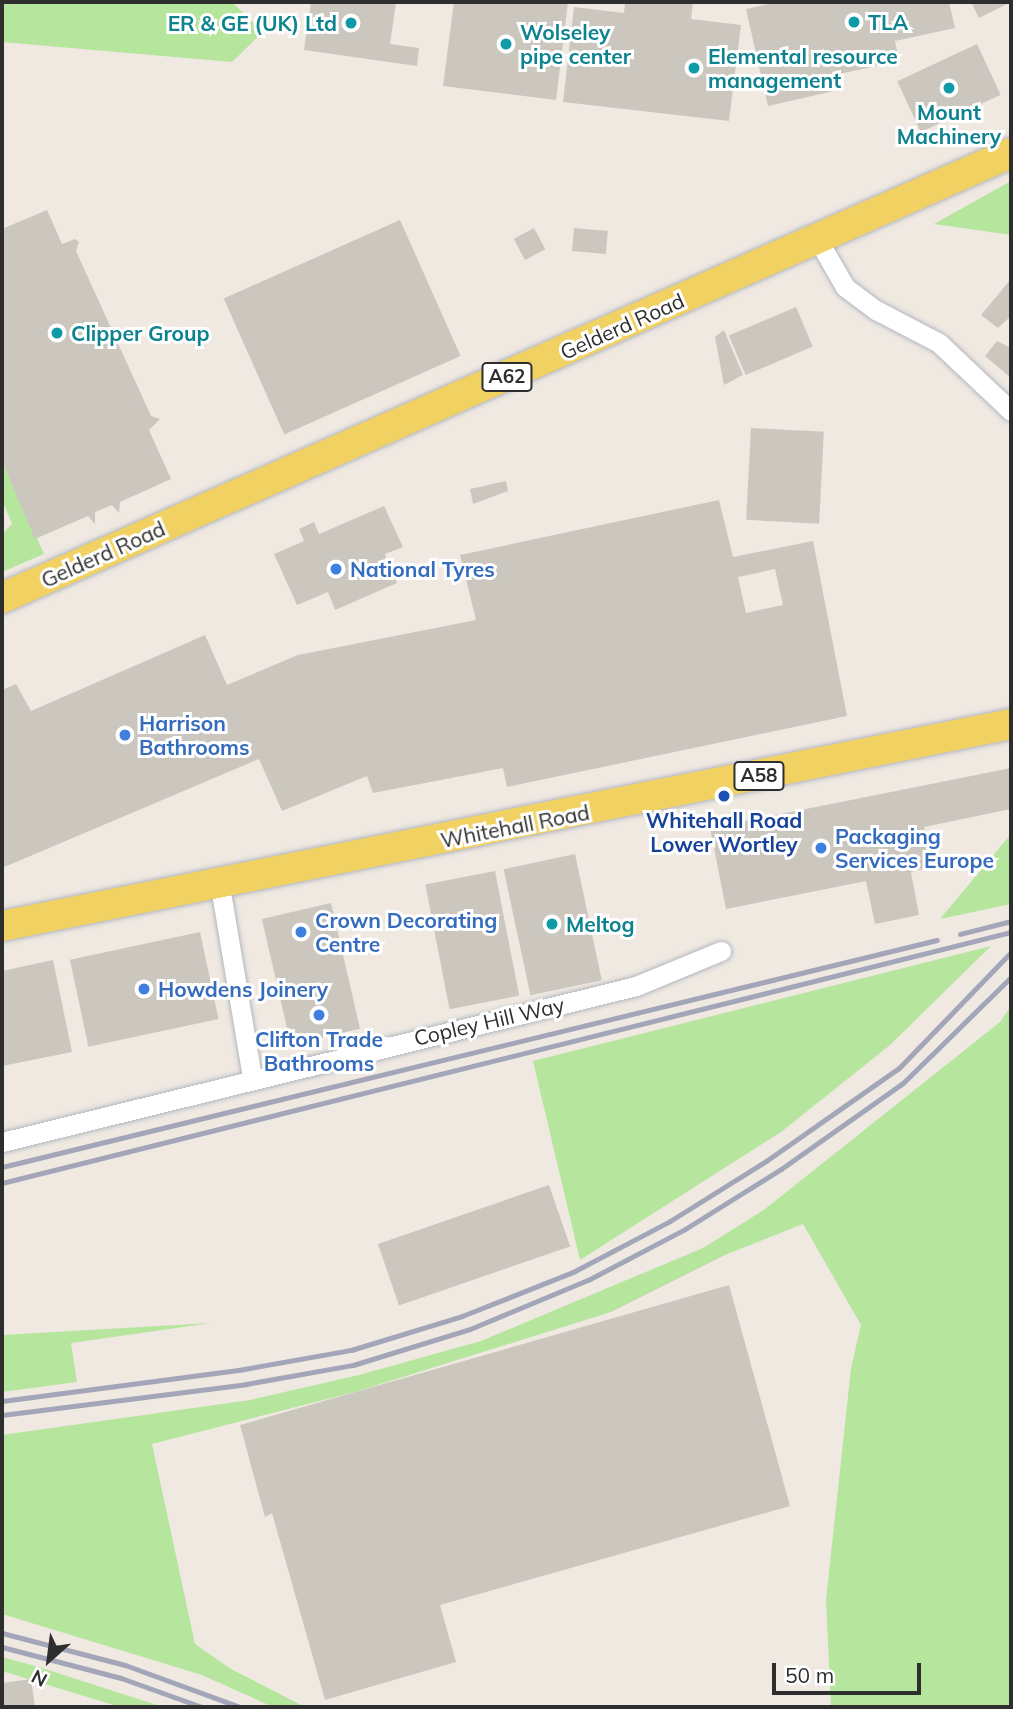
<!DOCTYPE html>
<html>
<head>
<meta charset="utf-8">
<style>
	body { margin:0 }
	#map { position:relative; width:1013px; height:1709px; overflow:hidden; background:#efe9e1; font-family:Mulish,sans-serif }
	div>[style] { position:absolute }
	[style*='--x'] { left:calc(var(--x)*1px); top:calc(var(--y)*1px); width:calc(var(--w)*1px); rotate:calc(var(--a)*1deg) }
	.green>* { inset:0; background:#b6e59e }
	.building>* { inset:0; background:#cbc7bf; transform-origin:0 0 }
	.roads { filter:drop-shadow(0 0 2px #b4b7c1) drop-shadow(0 0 2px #b4b7c1) }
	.street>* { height:19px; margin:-9.5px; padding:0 9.5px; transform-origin:9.5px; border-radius:9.5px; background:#fff }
	.primary>* { height:30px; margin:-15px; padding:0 15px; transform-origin:15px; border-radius:15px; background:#f2d163 }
	.rail>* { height:5px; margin:-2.5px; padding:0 2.5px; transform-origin:2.5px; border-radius:2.5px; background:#a3a6b8 }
	.dots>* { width:19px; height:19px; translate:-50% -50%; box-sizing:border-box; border:4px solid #fff; border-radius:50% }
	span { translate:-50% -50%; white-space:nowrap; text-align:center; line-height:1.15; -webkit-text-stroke:6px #fff; paint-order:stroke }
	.shield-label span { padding:2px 5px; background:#fff; border:2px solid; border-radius:5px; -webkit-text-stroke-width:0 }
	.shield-label { font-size:19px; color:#2e2e2e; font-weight:700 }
	.culture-label { font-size:21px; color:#0d838f; font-weight:700 }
	.left { translate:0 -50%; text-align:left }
	.right { translate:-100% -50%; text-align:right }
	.street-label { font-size:21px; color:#2e2e2e }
	.shop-label { font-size:21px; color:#366cbe; font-weight:700 }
	.transit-label { font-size:21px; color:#164399; font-weight:700 }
	.frame { position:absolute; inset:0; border:4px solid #2e2e2e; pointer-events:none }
	.north { position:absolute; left:14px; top:1625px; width:70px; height:70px; -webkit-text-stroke:5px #fff; paint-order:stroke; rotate:208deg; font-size:19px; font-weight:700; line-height:28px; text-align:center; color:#2e2e2e }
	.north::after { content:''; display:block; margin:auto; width:24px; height:32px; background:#2e2e2e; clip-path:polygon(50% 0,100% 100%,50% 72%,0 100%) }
	.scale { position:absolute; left:772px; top:1663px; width:149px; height:32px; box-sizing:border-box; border:4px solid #2e2e2e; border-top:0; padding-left:9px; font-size:21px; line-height:24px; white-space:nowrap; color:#2e2e2e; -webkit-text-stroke:5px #fff; paint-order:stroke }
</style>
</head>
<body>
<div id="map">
	<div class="green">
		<i style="clip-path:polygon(2px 2px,232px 2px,263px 32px,232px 62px,2px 42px)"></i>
		<i style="clip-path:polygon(1011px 181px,1011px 235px,934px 224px)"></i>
		<i style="clip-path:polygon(2px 458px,44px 554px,2px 572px,2px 534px,12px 524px,2px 500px)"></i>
		<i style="clip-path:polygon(1011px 834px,1011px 904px,940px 919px)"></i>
		<i style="clip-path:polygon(991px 946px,890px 1045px,781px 1132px,580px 1260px,533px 1061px)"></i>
		<i style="clip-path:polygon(1011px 1006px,1011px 1707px,831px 1707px,826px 1600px,851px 1368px,861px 1325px,803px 1224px,725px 1255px,611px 1312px,355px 1392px,152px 1444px,195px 1644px,231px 1669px,305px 1707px,273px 1707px,202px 1675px,2px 1614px,2px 1435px,250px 1400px,359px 1375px,481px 1341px,703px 1248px,765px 1209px,1000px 1022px)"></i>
		<i style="clip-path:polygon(211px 1323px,71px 1343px,77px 1382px,2px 1392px,2px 1335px)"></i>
		<i style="clip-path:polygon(2px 1657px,39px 1667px,163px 1707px,120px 1707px,2px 1671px)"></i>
	</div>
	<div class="building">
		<i style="clip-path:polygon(311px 2px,396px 2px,390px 44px,419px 48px,417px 66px,304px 50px)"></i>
		<i style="clip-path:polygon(454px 2px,568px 2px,556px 100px,443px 86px)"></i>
		<i style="clip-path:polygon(625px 2px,693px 2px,691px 19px,741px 25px,729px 121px,563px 102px,574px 7px,624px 13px)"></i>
		<i style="clip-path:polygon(777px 2px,949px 2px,955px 28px,895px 41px,899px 61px,830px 76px,834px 91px,768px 106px,746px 9px)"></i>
		<i style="clip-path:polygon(971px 2px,1011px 2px,979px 18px)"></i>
		<i style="left:977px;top:44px;width:56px;height:88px;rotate:65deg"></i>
		<i style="clip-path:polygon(47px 210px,62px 244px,75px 239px,79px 242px,76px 251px,151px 416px,160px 419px,149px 430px,171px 479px,120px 502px,119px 513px,112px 505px,95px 512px,95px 524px,88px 516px,35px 539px,2px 461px,2px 229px)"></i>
		<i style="left:400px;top:220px;width:149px;height:193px;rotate:66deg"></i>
		<i style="left:534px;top:228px;width:24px;height:23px;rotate:62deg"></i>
		<i style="left:574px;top:228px;width:34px;height:23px;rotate:5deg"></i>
		<i style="clip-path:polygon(1011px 279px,1011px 316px,998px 328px,981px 315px)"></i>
		<i style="left:796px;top:307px;width:43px;height:73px;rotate:67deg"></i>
		<i style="clip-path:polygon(724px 330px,743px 375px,724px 385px,715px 337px)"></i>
		<i style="clip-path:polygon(997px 341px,1011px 348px,1010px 377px,985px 356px)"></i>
		<i style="left:751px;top:428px;width:73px;height:92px;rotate:3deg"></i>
		<i style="clip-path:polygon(506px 481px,508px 491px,473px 504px,470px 489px)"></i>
		<i style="clip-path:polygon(evenodd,719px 500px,733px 557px,813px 541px,847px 716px,507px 787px,503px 768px,373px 793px,367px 776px,282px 811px,259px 759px,2px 868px,2px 690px,16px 684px,31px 711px,205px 635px,227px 685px,298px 655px,476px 620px,460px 555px,719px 500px,775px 569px,783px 605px,746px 613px,738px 577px,775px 569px)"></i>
		<i style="clip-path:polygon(384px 506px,403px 547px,385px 554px,397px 583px,335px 610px,328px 592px,297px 605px,274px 554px,304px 541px,299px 529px,314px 522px,319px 534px)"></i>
		<i style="clip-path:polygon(1011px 768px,1011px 809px,924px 827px,932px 867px,911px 872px,919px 915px,875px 924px,866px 881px,726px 909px,710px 828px)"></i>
		<i style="left:575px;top:854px;width:129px;height:73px;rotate:78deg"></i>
		<i style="left:495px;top:871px;width:127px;height:71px;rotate:79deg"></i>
		<i style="left:331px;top:903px;width:129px;height:71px;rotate:77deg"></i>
		<i style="left:200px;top:932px;width:89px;height:133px;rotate:78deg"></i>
		<i style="clip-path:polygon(53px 960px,72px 1052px,2px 1066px,2px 971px)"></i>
		<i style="left:549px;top:1185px;width:65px;height:181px;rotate:71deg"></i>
		<i style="clip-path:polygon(729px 1285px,790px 1506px,440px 1605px,456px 1662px,325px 1700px,272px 1513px,265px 1517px,240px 1425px)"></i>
		<i style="clip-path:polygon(31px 1679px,35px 1707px,2px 1707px,2px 1683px)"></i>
	</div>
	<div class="roads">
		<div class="street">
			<i style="--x:818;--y:240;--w:54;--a:60.1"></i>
			<i style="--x:845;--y:287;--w:39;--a:37"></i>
			<i style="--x:876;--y:310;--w:71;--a:27.6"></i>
			<i style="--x:939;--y:343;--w:99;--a:43.4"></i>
			<i style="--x:220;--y:886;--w:194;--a:80.5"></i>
			<i style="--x:2;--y:1142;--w:653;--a:-13.82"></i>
			<i style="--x:636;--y:986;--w:92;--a:-22.4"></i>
		</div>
		<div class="primary">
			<i style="--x:2;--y:598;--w:1103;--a:-23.8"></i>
			<i style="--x:2;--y:926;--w:1029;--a:-11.32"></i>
		</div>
	</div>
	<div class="rail">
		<i style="--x:960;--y:934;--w:53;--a:-14.3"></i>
		<i style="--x:2;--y:1167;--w:962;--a:-13.65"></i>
		<i style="--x:2;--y:1183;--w:1040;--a:-13.97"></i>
		<i style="--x:2;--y:1401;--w:244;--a:-7.5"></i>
		<i style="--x:244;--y:1369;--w:109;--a:-10.1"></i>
		<i style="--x:351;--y:1350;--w:116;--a:-17"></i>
		<i style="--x:462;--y:1316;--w:119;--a:-21.6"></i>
		<i style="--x:573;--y:1272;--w:110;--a:-27.7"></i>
		<i style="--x:670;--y:1221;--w:113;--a:-32"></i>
		<i style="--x:766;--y:1161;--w:162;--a:-35"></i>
		<i style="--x:899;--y:1068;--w:161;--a:-46"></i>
		<i style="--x:2;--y:1415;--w:246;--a:-7.2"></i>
		<i style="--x:246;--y:1384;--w:109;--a:-10.1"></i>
		<i style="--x:353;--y:1365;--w:122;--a:-17.1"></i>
		<i style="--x:470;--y:1329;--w:128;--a:-22.6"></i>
		<i style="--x:588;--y:1280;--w:110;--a:-27.7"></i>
		<i style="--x:685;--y:1229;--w:113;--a:-32"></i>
		<i style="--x:781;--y:1169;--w:149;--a:-35.2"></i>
		<i style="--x:903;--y:1083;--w:151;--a:-44.5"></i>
		<i style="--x:2;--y:1633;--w:127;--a:14.6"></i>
		<i style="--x:125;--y:1665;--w:122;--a:20.1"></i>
		<i style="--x:2;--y:1647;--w:123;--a:14.6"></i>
		<i style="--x:121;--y:1678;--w:86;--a:19.7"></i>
	</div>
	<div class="dots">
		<i style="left:854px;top:22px;background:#0f9aa8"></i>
		<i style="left:351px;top:23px;background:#0f9aa8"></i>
		<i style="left:506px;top:44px;background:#0f9aa8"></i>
		<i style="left:694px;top:68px;background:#0f9aa8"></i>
		<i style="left:949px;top:88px;background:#0f9aa8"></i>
		<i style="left:57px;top:333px;background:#0f9aa8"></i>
		<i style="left:336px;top:569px;background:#3f7fe0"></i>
		<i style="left:125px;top:735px;background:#3f7fe0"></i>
		<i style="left:724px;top:796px;background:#1a4fb4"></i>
		<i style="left:821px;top:848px;background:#3f7fe0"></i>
		<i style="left:552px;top:924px;background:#0f9aa8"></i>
		<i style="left:301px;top:932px;background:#3f7fe0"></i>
		<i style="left:144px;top:989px;background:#3f7fe0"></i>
		<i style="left:319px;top:1015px;background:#3f7fe0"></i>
	</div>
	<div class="shield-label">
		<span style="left:507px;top:377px">A62</span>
		<span style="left:759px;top:776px">A58</span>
	</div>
	<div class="culture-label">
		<span class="left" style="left:868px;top:22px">TLA</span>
		<span class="right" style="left:337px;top:23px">ER &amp; GE (UK) Ltd</span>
		<span class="left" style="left:520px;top:44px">Wolseley<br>pipe center</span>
		<span class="left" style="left:708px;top:68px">Elemental resource<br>management</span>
		<span style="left:949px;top:124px">Mount<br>Machinery</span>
		<span class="left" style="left:71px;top:333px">Clipper Group</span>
		<span class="left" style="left:566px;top:924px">Meltog</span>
	</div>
	<div class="street-label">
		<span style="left:622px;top:326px;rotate:-24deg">Gelderd Road</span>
		<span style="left:103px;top:554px;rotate:-24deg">Gelderd Road</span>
		<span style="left:515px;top:826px;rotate:-11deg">Whitehall Road</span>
		<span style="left:489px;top:1021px;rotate:-13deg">Copley Hill Way</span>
	</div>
	<div class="shop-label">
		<span class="left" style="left:350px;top:569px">National Tyres</span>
		<span class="left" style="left:139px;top:735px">Harrison<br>Bathrooms</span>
		<span class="left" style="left:835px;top:848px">Packaging<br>Services Europe</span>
		<span class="left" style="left:315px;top:932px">Crown Decorating<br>Centre</span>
		<span class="left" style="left:158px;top:989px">Howdens Joinery</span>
		<span style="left:319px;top:1051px">Clifton Trade<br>Bathrooms</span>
	</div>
	<div class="transit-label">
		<span style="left:724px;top:832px">Whitehall Road<br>Lower Wortley</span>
	</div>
	<div class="frame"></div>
	<div class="north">N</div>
	<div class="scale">50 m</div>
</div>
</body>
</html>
